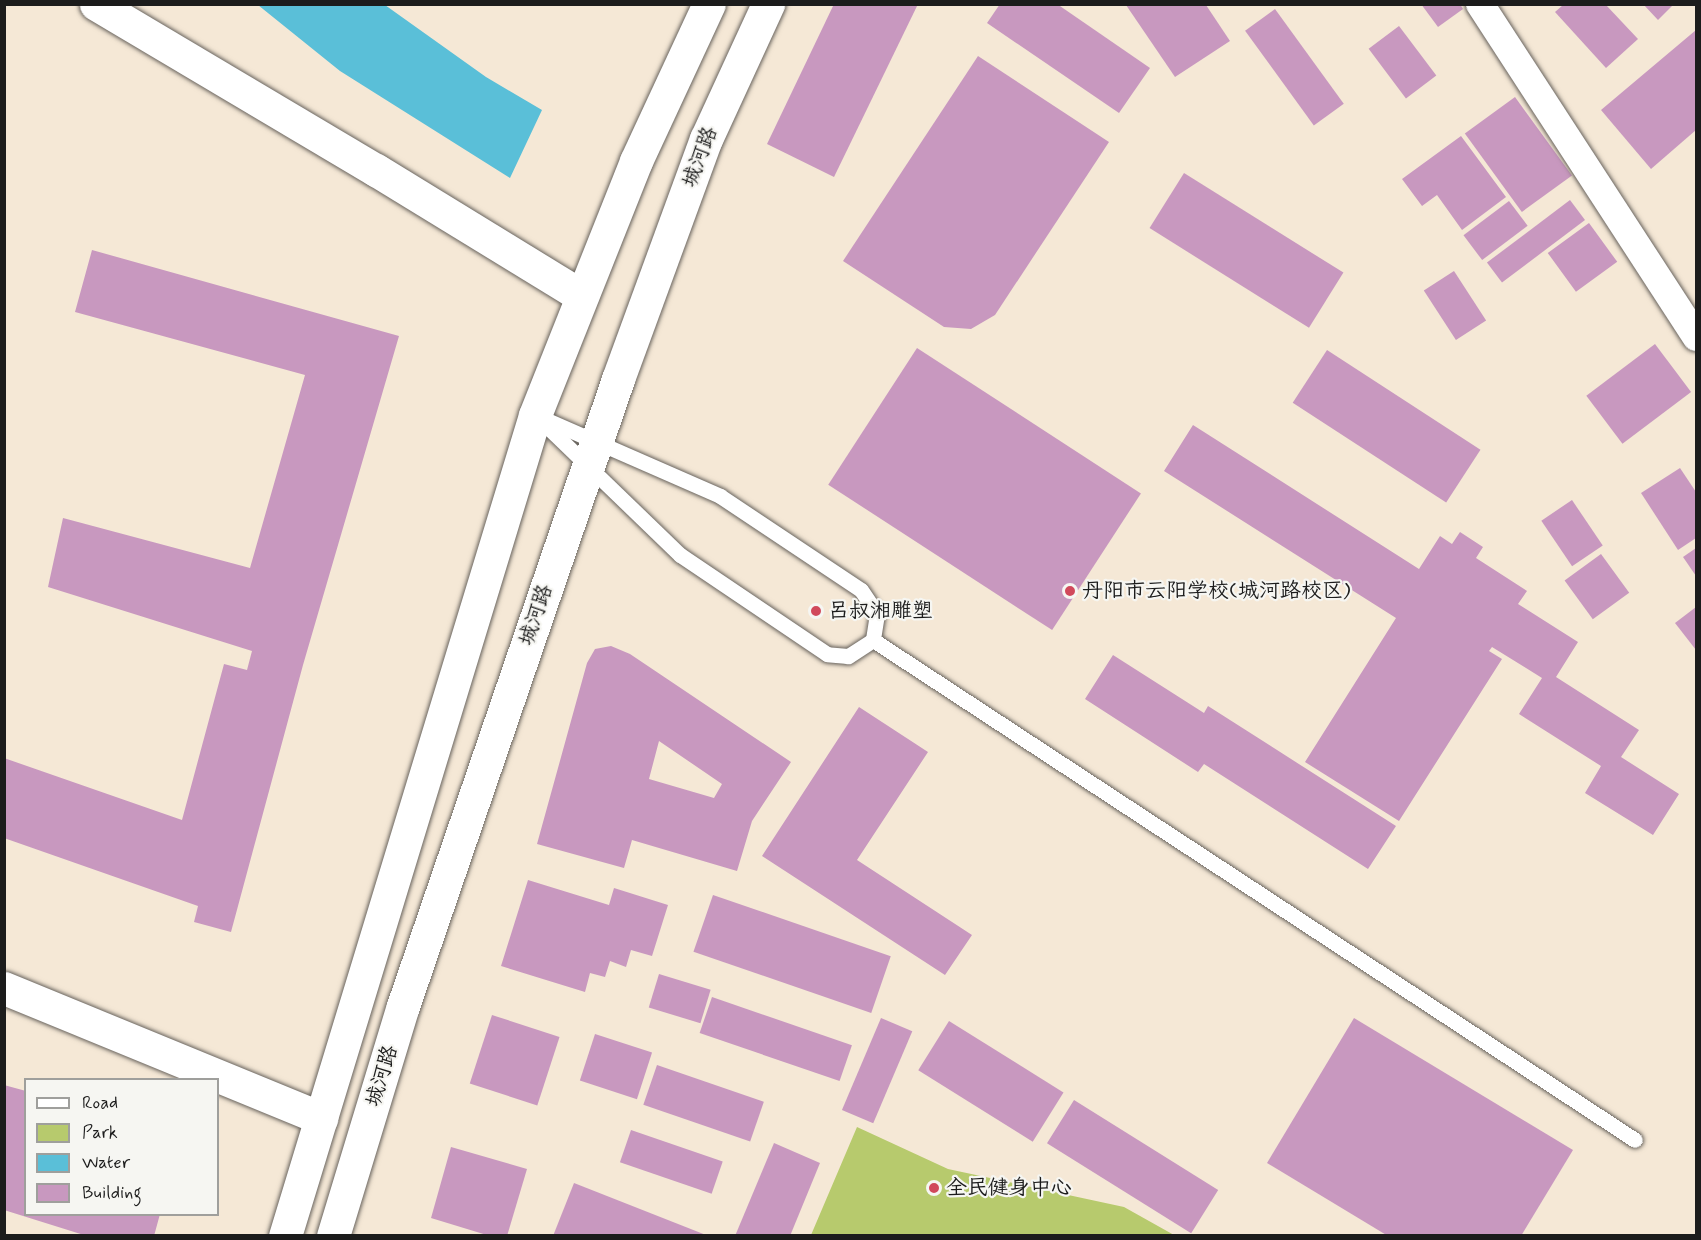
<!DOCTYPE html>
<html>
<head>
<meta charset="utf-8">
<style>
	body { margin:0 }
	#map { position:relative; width:1701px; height:1240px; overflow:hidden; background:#f5e8d6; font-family:Mynerve,"LXGW WenKai TC",sans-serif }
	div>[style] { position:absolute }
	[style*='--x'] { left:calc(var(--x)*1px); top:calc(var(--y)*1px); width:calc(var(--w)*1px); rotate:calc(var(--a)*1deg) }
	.green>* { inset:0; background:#b7ca6d }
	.water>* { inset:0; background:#5abfd8 }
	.building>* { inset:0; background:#c898bf; transform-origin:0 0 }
	.roads { filter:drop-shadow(0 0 2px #68635d) drop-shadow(0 0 2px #68635d) }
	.lane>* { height:15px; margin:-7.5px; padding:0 7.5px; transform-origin:7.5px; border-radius:7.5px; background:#fff }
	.street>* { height:28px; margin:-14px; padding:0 14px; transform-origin:14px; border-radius:14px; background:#fff }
	.secondary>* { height:33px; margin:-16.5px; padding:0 16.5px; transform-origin:16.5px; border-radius:16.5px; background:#fff }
	.dots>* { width:16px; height:16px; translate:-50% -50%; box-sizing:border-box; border:3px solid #f6f6f2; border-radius:50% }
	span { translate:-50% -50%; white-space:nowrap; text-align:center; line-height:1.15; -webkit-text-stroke:4.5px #f6f6f2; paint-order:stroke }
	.street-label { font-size:21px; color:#1c1c1c }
	.poi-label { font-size:21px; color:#1c1c1c }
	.left { translate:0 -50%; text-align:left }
	.frame { position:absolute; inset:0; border:6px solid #1c1c1c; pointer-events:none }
	.legend { position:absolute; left:24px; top:1078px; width:195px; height:138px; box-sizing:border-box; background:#f6f6f2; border:2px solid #9f9f9c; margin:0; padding:8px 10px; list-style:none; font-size:18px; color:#1c1c1c }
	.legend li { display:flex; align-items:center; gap:12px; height:30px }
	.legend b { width:30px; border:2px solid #9f9f9c }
</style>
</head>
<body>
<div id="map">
	<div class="green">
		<i style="clip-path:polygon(857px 1127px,948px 1169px,1124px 1207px,1174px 1235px,811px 1235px)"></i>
	</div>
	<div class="water">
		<i style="clip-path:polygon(258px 5px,385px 5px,486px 77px,542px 110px,510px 178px,340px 71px)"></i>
	</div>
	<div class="building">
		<i style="clip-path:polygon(834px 4px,918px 4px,834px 177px,767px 144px)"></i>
		<i style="clip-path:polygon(1000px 4px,1057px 4px,1150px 68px,1119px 113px,987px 23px)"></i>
		<i style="clip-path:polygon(1421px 4px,1460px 4px,1463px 9px,1438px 27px)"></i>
		<i style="clip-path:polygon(1643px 4px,1674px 4px,1658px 20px)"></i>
		<i style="clip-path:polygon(1126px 5px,1206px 5px,1230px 41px,1175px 77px)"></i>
		<i style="clip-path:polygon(1563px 5px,1606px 5px,1638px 39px,1606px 68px,1555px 12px)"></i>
		<i style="left:1275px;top:9px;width:117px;height:37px;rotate:54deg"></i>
		<i style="left:1399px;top:26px;width:62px;height:38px;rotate:53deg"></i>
		<i style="clip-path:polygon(1696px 30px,1696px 130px,1651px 169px,1601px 110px)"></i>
		<i style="clip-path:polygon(978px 56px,1109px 142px,995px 315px,971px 329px,944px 327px,843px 261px)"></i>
		<i style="left:1515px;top:97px;width:97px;height:62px;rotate:54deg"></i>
		<i style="clip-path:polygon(1461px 136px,1506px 197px,1462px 230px,1437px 195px,1422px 206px,1402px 179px)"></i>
		<i style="left:1184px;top:173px;width:188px;height:65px;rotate:32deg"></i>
		<i style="left:1570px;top:200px;width:25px;height:104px;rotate:53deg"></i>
		<i style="left:1509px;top:201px;width:31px;height:57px;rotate:53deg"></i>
		<i style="left:1589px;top:223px;width:48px;height:51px;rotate:54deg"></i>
		<i style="clip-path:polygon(92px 250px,399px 336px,303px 665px,231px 932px,194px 922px,198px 906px,4px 838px,4px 758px,182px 820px,224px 664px,247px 670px,252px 651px,48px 587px,63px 518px,250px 568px,305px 375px,75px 312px)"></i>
		<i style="left:1454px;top:271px;width:59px;height:36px;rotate:57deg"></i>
		<i style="left:1655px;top:344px;width:60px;height:86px;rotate:53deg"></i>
		<i style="left:917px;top:348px;width:267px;height:163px;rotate:33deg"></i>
		<i style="left:1327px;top:350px;width:183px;height:63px;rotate:33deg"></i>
		<i style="clip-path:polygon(1193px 425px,1419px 569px,1440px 536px,1452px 544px,1460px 532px,1483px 547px,1476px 558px,1527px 591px,1518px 604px,1578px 642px,1556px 677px,1639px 730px,1621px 757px,1679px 794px,1653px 835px,1585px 793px,1601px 766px,1519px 714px,1542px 678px,1492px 647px,1489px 651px,1502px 659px,1399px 821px,1305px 762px,1396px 618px,1164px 471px)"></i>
		<i style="clip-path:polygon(1680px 468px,1696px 492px,1696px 538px,1678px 550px,1641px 493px)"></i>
		<i style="left:1572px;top:500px;width:55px;height:37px;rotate:56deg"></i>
		<i style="clip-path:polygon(1696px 548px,1696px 576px,1683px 557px)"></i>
		<i style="left:1601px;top:554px;width:48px;height:45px;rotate:54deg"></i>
		<i style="clip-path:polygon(1696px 607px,1696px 650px,1675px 623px)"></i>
		<i style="clip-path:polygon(evenodd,611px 646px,630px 654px,791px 762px,752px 821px,737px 871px,632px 840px,624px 868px,537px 844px,587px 663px,595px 649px,611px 646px,659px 741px,722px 784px,714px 798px,649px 779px,659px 741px)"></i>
		<i style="clip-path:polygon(1113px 655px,1204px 713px,1208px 706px,1396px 826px,1368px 869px,1204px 764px,1198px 772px,1085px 699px)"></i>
		<i style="clip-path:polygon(859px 707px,928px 752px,857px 860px,972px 935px,945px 975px,762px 856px)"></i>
		<i style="clip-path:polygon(528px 880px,609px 905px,614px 888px,668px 905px,652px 956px,631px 950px,626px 967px,610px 961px,605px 977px,590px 973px,585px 992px,501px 966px)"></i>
		<i style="left:713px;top:895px;width:188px;height:60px;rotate:19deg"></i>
		<i style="left:659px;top:974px;width:54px;height:35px;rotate:17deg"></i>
		<i style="left:712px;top:997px;width:148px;height:38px;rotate:19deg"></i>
		<i style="left:492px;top:1015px;width:71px;height:72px;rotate:18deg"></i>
		<i style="left:881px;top:1018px;width:34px;height:100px;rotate:23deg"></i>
		<i style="clip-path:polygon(1354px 1018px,1573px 1150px,1521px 1236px,1388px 1236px,1267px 1163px)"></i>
		<i style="left:949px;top:1021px;width:135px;height:58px;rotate:32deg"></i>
		<i style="left:595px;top:1034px;width:60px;height:49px;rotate:18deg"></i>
		<i style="left:657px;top:1065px;width:113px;height:42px;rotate:19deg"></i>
		<i style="clip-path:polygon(4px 1085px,26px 1091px,26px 1214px,160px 1214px,154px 1236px,87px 1236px,4px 1210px)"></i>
		<i style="left:1074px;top:1100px;width:170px;height:51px;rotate:32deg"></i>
		<i style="left:631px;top:1130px;width:97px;height:34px;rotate:19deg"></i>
		<i style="clip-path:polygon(774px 1143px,820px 1163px,790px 1236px,735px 1236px)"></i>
		<i style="clip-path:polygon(451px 1147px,527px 1169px,507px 1236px,490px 1236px,431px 1218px)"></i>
		<i style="clip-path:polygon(574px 1183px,706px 1235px,706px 1236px,553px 1236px)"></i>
	</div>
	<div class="roads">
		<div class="lane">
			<i style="--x:535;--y:415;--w:202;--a:23.6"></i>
			<i style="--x:720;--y:496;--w:169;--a:33.7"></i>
			<i style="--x:861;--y:590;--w:29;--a:56"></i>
			<i style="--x:877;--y:614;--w:26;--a:99"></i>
			<i style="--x:873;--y:640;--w:30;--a:147"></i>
			<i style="--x:848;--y:656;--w:21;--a:-175"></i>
			<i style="--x:827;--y:654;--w:177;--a:-146"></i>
			<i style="--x:680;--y:555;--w:202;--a:-136"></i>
			<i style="--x:873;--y:640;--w:911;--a:33.27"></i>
		</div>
		<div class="street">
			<i style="--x:1480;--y:4;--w:397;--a:57"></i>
		</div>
		<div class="secondary">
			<i style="--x:96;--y:4;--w:326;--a:30.7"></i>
			<i style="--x:376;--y:170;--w:241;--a:31.5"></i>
			<i style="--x:4;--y:988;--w:343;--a:22.3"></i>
			<i style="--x:285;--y:1236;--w:858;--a:-73.06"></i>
			<i style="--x:535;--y:415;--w:273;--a:-68.3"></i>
			<i style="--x:636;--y:161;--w:173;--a:-65.1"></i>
			<i style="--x:333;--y:1236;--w:240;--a:-73.1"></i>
			<i style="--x:403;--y:1006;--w:663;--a:-71.07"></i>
			<i style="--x:618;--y:379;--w:256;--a:-69.9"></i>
			<i style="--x:706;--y:139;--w:149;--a:-65.3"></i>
		</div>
	</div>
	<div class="dots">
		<i style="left:1070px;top:591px;background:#d1495b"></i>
		<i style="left:816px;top:611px;background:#d1495b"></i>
		<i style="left:934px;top:1188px;background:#d1495b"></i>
	</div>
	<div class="street-label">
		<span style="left:700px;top:157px;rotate:-69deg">城河路</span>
		<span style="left:536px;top:615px;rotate:-71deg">城河路</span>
		<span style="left:382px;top:1076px;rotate:-73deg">城河路</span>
	</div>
	<div class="poi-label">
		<span class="left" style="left:1082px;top:591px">丹阳市云阳学校(城河路校区)</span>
		<span class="left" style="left:828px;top:611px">吕叔湘雕塑</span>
		<span class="left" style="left:946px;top:1188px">全民健身中心</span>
	</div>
	<div class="frame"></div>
	<ul class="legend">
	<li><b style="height:8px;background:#fff"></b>Road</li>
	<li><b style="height:16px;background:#b7ca6d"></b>Park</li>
	<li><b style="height:16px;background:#5abfd8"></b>Water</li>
	<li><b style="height:16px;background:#c898bf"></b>Building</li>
	</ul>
</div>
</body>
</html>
